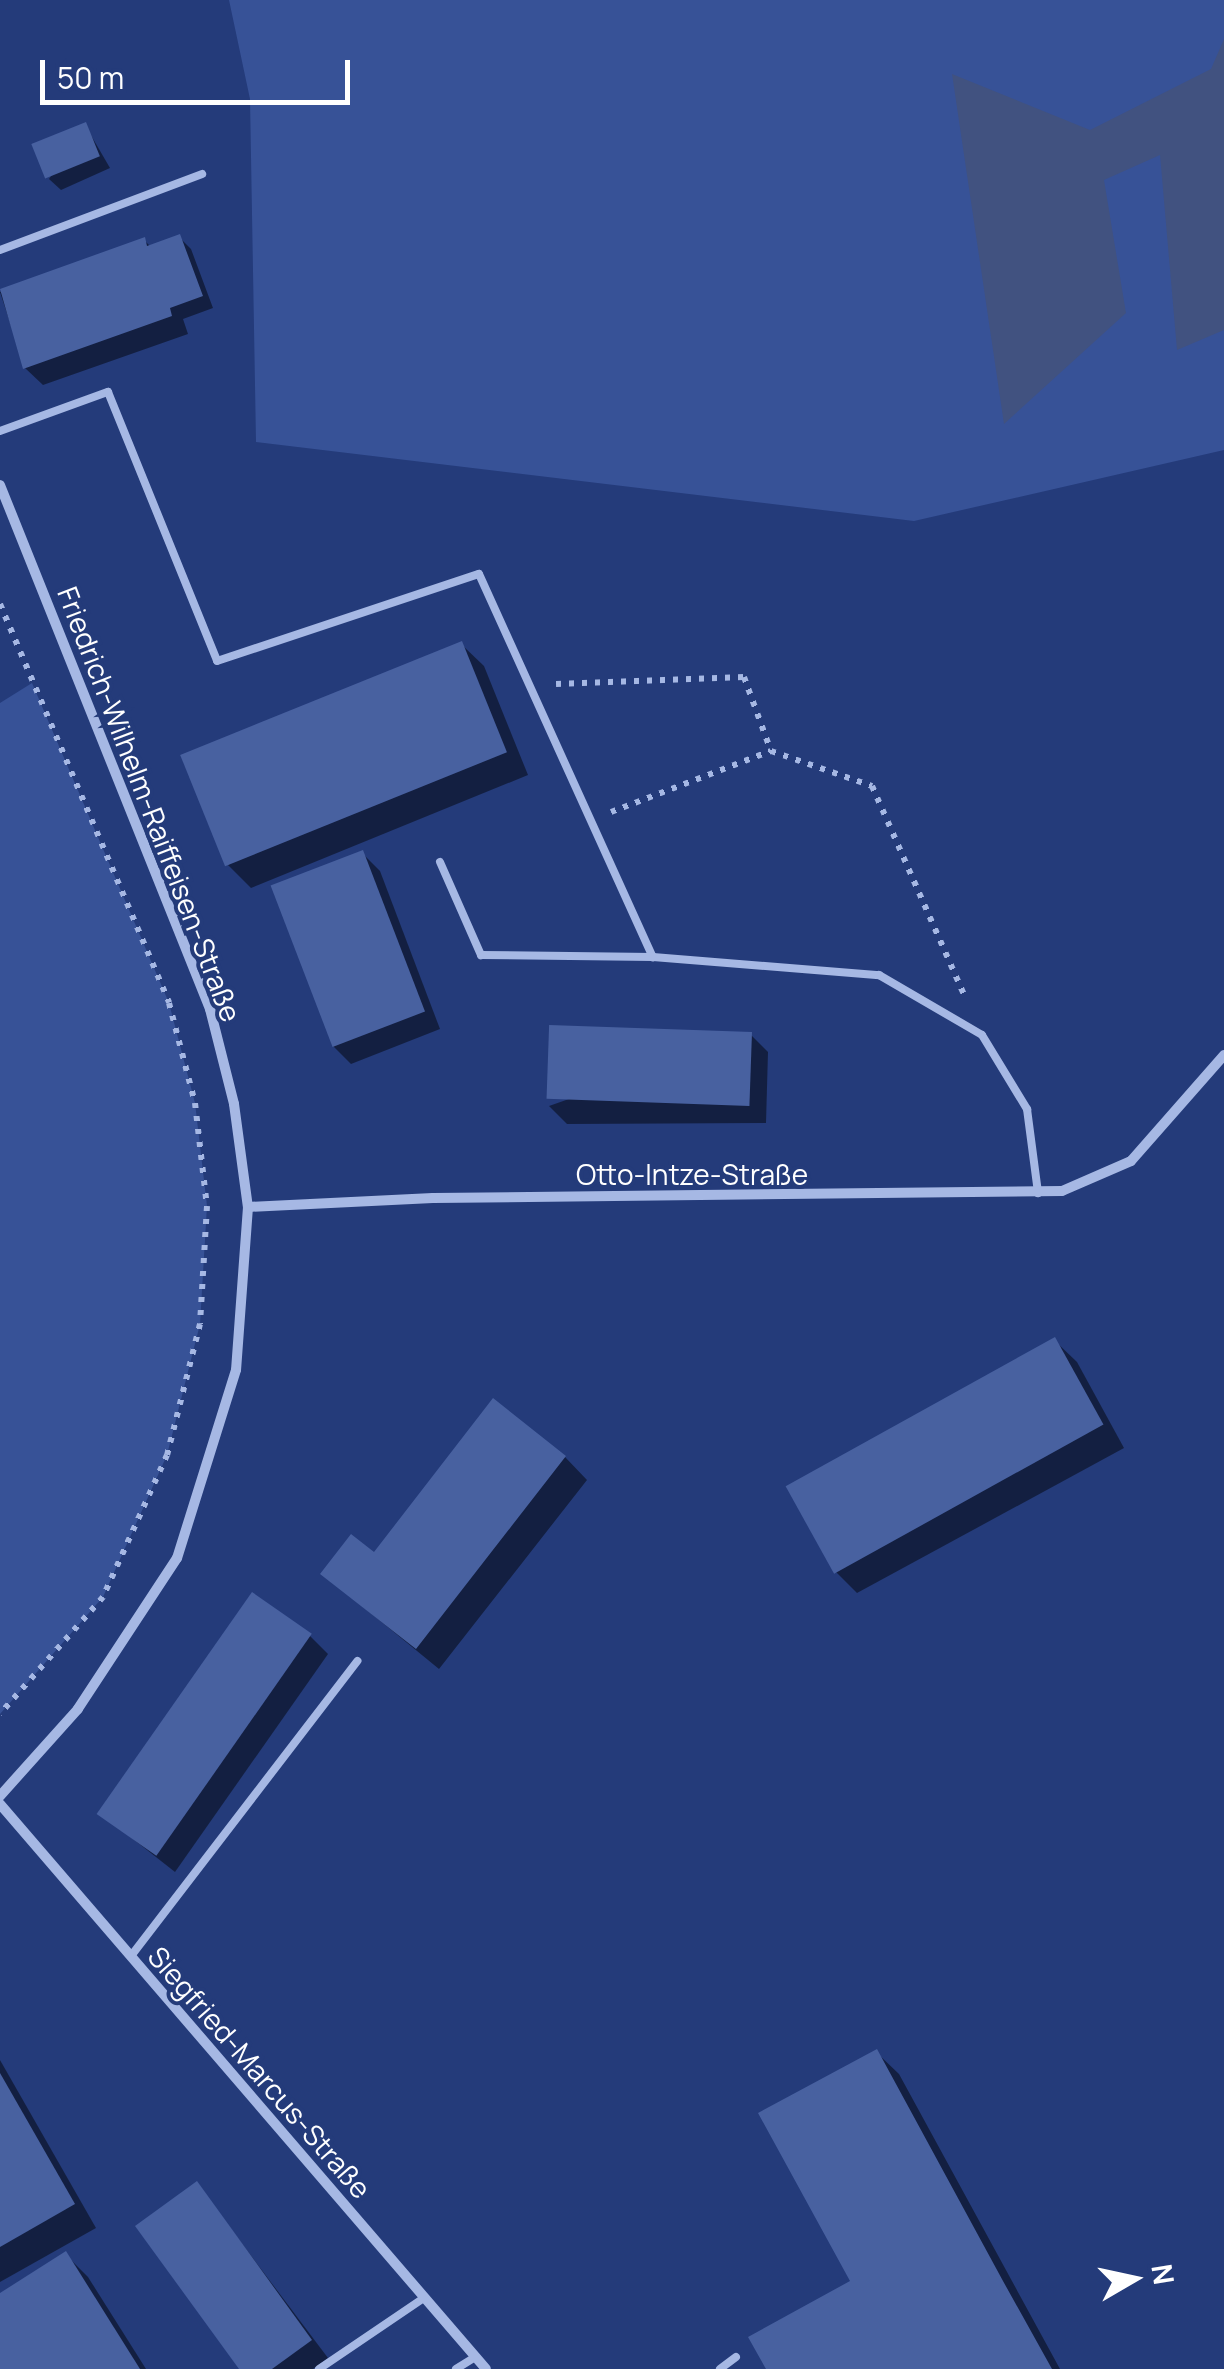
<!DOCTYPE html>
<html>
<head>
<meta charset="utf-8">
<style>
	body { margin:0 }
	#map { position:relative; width:1224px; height:2369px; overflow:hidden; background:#243b7a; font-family:Manrope,sans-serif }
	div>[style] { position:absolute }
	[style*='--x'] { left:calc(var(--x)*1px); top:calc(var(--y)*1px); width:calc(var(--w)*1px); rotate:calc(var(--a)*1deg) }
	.green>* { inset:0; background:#375297 }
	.water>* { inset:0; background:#415280 }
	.shadow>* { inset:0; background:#0007 }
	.building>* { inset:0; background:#4861a0; transform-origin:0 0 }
	.path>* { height:6px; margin-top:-3px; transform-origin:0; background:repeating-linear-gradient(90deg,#a6b8e4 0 5px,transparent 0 13px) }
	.service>* { height:8px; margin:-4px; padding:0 4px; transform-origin:4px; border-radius:4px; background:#a6b8e4 }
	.minor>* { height:10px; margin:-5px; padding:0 5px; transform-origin:5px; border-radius:5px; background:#a6b8e4 }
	span { translate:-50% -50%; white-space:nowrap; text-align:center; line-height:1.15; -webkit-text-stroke:8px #243b7a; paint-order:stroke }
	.street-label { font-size:28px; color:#fff }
	.north { position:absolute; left:1084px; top:2229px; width:100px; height:100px; -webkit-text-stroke:8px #243b7a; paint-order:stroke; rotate:81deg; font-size:28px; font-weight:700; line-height:40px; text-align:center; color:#fff }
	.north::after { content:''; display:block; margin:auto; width:35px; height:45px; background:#fff; clip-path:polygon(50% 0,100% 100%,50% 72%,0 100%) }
	.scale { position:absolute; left:40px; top:60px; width:310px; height:45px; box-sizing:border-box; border:5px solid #fff; border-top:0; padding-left:12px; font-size:30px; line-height:35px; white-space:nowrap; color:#fff; -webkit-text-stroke:8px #243b7a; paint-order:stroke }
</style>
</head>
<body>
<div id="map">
	<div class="green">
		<i style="clip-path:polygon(229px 0,1224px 0,1224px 450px,914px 521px,256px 442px,250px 99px)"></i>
		<i style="clip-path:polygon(32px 683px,169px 1003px,195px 1103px,207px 1206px,200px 1324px,167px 1455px,103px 1597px,0 1714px,0 703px)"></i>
	</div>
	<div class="water">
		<i style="clip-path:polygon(1224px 39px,1224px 330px,1177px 350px,1160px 155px,1104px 180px,1126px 313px,1004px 424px,952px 74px,1090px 130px,1211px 69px)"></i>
	</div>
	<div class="shadow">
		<i style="clip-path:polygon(85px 125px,110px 168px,61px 190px,49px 179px)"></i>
		<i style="clip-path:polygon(179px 237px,191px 249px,213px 308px,183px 319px,188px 334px,43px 385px,25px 368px,0 292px,144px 240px,151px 247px)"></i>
		<i style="clip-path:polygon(461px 644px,484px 666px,528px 775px,251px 888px,228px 865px)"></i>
		<i style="clip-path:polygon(362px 853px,380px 871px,440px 1029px,351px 1064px,333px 1046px)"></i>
		<i style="clip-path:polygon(751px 1035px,768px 1052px,766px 1123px,567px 1124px,549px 1106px)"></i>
		<i style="clip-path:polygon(1054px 1340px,1077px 1362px,1124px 1448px,857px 1593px,834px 1570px)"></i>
		<i style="clip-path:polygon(565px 1457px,587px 1480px,439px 1669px,323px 1574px,374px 1555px)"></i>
		<i style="clip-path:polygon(310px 1636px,328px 1654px,175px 1872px,100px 1813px)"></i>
		<i style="clip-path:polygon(876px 2052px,899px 2074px,1060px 2369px,769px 2369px,853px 2282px)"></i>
		<i style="clip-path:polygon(0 2060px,96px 2228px,0 2282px)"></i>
		<i style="clip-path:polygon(197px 2184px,328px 2358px,313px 2369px,242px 2369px)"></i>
		<i style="clip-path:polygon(66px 2255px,88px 2277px,146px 2369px,0 2369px,0 2296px)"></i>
	</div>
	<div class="building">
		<i style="left:86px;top:122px;width:37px;height:59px;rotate:68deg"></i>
		<i style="clip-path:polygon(180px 234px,203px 296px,170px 308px,172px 316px,23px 369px,0 289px,145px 237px,147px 246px)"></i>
		<i style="left:462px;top:641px;width:120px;height:304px;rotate:68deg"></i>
		<i style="left:363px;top:850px;width:173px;height:99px;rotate:69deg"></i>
		<i style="left:752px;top:1032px;width:74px;height:203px;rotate:92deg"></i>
		<i style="left:1055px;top:1337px;width:100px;height:308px;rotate:61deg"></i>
		<i style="clip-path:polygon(493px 1398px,566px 1456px,416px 1649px,320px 1574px,351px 1534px,374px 1552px)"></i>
		<i style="left:252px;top:1592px;width:73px;height:271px;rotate:35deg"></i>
		<i style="clip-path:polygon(877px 2049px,1003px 2281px,1052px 2369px,766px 2369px,748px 2337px,850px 2281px,758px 2113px)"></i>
		<i style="clip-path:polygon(0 2073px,75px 2204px,0 2247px)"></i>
		<i style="clip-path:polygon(197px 2181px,312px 2340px,272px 2369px,239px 2369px,135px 2226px)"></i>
		<i style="clip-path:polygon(66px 2251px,140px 2369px,0 2369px,0 2293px)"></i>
	</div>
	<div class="path">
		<i style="--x:0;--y:604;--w:433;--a:67"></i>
		<i style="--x:169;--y:1003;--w:103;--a:75.4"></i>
		<i style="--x:195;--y:1103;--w:104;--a:83.4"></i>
		<i style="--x:207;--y:1206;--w:118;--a:93.4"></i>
		<i style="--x:200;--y:1324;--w:135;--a:104.1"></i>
		<i style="--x:167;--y:1455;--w:156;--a:114.3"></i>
		<i style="--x:103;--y:1597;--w:156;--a:131.4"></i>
		<i style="--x:556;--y:684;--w:188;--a:-2.1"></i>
		<i style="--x:744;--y:677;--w:79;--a:70"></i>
		<i style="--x:771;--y:751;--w:107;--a:19.1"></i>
		<i style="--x:872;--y:786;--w:228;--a:66.2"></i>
		<i style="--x:611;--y:812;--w:171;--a:-20.9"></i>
	</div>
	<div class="service">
		<i style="--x:0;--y:250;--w:216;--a:-20.6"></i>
		<i style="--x:0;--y:431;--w:115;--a:-19.9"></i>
		<i style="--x:108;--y:392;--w:290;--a:67.9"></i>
		<i style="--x:217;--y:661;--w:276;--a:-18.4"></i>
		<i style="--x:479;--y:574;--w:421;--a:65.6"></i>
		<i style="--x:440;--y:862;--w:102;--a:66.2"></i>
		<i style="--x:481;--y:955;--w:172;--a:0.7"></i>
		<i style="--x:653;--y:957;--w:227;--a:4.6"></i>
		<i style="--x:879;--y:975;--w:119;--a:30.2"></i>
		<i style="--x:982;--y:1035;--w:87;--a:58.7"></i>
		<i style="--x:1027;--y:1109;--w:85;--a:82.5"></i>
		<i style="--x:131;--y:1956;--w:372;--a:-52.5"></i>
		<i style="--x:319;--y:2369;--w:127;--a:-34.1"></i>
		<i style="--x:456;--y:2369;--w:22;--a:-32"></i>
		<i style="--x:720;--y:2369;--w:20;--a:-37"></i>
	</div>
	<div class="minor">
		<i style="--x:0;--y:485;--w:565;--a:68.16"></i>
		<i style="--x:210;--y:1009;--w:98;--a:75.8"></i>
		<i style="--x:234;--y:1104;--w:104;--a:82.3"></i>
		<i style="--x:248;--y:1207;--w:163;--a:94.2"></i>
		<i style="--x:236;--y:1370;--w:197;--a:107.4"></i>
		<i style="--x:177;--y:1558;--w:181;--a:123.3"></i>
		<i style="--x:78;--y:1709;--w:117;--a:131.9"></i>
		<i style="--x:248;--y:1207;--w:185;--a:-2.8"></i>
		<i style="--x:433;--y:1198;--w:629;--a:-0.64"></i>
		<i style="--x:1062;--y:1191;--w:75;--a:-23.5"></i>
		<i style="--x:1131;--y:1161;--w:141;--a:-48.7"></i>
		<i style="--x:0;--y:1804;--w:745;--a:49.3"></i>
	</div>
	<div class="street-label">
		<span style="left:150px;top:804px;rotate:69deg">Friedrich-Wilhelm-Raiffeisen-Straße</span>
		<span style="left:692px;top:1174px">Otto-Intze-Straße</span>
		<span style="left:260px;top:2072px;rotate:49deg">Siegfried-Marcus-Straße</span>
	</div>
	<div class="north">N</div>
	<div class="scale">50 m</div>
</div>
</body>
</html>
